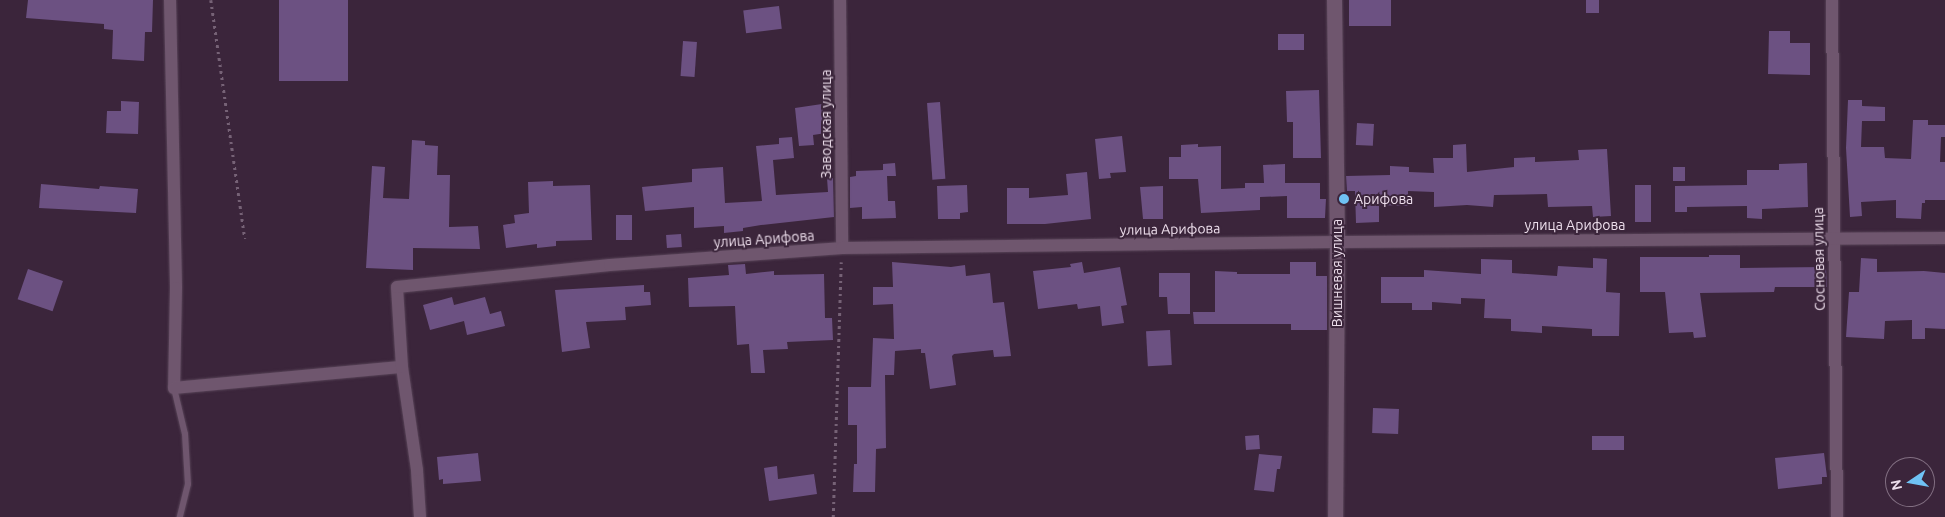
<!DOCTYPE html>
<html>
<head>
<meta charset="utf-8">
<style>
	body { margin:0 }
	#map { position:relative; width:1945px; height:517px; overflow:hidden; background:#3b253b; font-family:Ubuntu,sans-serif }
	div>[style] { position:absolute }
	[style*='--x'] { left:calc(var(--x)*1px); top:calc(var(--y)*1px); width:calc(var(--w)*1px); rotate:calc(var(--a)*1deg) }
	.building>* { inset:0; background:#6c5182; transform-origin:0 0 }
	.path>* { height:2.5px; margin-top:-1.25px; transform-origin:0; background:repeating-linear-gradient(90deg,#766276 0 2.5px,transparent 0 6.5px) }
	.roads { filter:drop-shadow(0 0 1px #574357) drop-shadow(0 0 1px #574357) }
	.lane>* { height:6px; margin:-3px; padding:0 3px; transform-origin:3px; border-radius:3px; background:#6f566e }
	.street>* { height:12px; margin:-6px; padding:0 6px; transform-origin:6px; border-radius:6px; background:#6f566e }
	.secondary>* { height:15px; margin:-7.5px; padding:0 7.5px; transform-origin:7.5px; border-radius:7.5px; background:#6f566e }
	.dots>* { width:14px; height:14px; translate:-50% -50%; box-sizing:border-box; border:2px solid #3b253b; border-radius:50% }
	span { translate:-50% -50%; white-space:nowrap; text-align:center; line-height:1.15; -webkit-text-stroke:4px #3b253b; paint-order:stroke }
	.street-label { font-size:14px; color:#eddeec }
	.poi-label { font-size:14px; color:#eddeec }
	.left { translate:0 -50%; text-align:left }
	.north { position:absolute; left:1885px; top:457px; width:50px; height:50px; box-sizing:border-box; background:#3b253b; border:1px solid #826f82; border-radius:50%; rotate:258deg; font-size:14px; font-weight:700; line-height:20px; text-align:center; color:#eddeec }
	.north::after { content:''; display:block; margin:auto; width:18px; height:22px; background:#6fc2f4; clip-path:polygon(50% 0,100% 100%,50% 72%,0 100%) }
</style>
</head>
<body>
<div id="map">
	<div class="building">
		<i style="clip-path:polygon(28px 0,153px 0,152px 32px,145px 32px,144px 61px,112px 59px,113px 30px,104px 29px,104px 24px,26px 18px)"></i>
		<i style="left:279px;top:0;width:69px;height:81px"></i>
		<i style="left:1349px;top:0;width:42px;height:26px"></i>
		<i style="left:1586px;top:0;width:13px;height:13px"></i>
		<i style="left:779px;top:6px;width:23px;height:36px;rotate:83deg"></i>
		<i style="clip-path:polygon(1769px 31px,1790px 31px,1790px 43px,1810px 43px,1810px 75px,1768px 74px)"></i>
		<i style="left:1278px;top:34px;width:26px;height:16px"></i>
		<i style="left:683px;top:41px;width:14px;height:35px;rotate:4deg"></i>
		<i style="clip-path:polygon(1319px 90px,1321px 158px,1293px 158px,1293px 122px,1287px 122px,1286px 91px)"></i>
		<i style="clip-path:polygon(1848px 100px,1862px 100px,1862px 106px,1885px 107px,1885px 121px,1862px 121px,1861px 147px,1884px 147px,1885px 158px,1911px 159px,1913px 120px,1928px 120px,1928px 125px,1945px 125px,1945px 137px,1941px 137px,1940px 162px,1945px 162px,1945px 200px,1925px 200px,1925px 203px,1922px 203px,1921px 219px,1896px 218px,1896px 200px,1861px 202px,1862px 216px,1850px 217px,1846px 148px)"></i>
		<i style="clip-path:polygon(121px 101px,139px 102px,138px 134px,106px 133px,107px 111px,121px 111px)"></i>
		<i style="left:940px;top:102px;width:77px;height:13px;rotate:86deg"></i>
		<i style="clip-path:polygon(822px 104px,826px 133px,813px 135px,814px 145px,799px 146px,795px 108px)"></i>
		<i style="left:1357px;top:123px;width:17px;height:22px;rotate:3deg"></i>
		<i style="clip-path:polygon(1122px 136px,1126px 172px,1110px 173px,1111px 178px,1099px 179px,1095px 139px)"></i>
		<i style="clip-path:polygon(792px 137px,794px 158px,773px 160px,776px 195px,828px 192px,827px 178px,833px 178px,834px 217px,761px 225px,743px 228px,743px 231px,724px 233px,724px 226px,694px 228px,694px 207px,645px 211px,642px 187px,692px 182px,692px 169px,723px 167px,725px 203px,762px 201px,756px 146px,779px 144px,779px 138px)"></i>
		<i style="clip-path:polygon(412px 140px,425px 141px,425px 145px,438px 146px,437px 175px,450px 175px,449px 227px,478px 226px,480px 249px,413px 248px,413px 270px,366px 268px,372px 166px,385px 167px,383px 198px,409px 199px)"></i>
		<i style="clip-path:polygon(1198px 144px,1198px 147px,1221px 146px,1221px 189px,1245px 188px,1245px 183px,1264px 183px,1263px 165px,1285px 164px,1285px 183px,1320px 183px,1320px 199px,1326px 199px,1325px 218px,1287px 218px,1287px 196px,1260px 197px,1260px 210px,1201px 213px,1198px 179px,1169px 179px,1169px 157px,1181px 157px,1181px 145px)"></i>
		<i style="clip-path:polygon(1466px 144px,1467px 172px,1514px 167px,1514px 158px,1535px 157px,1535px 162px,1579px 160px,1578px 150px,1607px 149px,1611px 216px,1593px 217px,1592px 206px,1548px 207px,1547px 194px,1494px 195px,1493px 207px,1467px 205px,1434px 207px,1434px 192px,1408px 191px,1408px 206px,1379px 205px,1379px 222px,1356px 223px,1355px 191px,1347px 191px,1346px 176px,1390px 175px,1390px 166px,1409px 167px,1409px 172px,1434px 173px,1433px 158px,1453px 158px,1453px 145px)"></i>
		<i style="clip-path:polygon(895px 163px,896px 176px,887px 176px,888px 201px,895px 201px,896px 218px,862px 219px,862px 207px,850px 208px,850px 177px,856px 176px,856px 171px,883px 170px,883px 164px)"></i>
		<i style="clip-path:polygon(1807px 163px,1808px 207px,1762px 209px,1762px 219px,1747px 218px,1747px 206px,1687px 207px,1687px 212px,1675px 212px,1675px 186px,1747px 185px,1747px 170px,1779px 170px,1779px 164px)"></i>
		<i style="left:1673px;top:167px;width:12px;height:14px"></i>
		<i style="clip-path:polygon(1087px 172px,1091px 219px,1045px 224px,1007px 224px,1007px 188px,1029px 188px,1029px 198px,1068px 195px,1066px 174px)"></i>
		<i style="clip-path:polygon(553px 181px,553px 186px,590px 185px,592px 240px,556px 241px,556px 246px,537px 248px,537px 244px,506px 248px,503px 225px,515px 223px,514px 215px,529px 213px,528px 182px)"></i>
		<i style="clip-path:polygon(41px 184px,99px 189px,100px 186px,138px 189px,136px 213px,39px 208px)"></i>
		<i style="clip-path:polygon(967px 185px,968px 212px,960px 213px,960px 219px,938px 219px,937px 186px)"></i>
		<i style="left:1635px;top:185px;width:16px;height:37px"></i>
		<i style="clip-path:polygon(1163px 186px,1163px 219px,1143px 219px,1140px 187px)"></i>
		<i style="left:616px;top:215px;width:16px;height:25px"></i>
		<i style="left:681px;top:234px;width:13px;height:15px;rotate:86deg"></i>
		<i style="clip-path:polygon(1709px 255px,1740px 255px,1740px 268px,1826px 267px,1827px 287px,1775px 287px,1774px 292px,1700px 293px,1706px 337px,1694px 338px,1693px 332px,1669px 333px,1665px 292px,1640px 292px,1640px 257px,1709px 257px)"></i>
		<i style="clip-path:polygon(1593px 258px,1607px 259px,1606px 292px,1620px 293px,1619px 336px,1592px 336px,1592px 329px,1542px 326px,1542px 333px,1511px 331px,1511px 319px,1484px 318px,1485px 299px,1461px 298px,1461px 304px,1432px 302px,1432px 310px,1412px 310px,1412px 303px,1381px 303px,1381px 277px,1424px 277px,1424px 270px,1481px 274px,1481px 259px,1512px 260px,1512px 273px,1557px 276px,1558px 266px,1593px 268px)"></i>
		<i style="clip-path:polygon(1861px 258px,1877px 259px,1877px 272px,1924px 271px,1945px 273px,1945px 329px,1925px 328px,1925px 339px,1912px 339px,1912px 320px,1885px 321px,1884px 339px,1846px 337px,1849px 292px,1859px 292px)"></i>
		<i style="clip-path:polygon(892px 262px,951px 267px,965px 265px,966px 276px,990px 273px,993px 303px,1004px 302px,1011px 356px,994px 357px,993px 350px,954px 354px,952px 356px,956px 385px,930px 389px,925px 353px,921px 353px,921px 349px,895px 351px,894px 375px,885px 375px,886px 448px,876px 449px,875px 492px,853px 492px,854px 464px,857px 464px,857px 425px,848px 425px,848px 387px,871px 387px,873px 338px,894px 339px,893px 304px,873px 305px,873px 287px,893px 287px)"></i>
		<i style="clip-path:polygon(1082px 262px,1084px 273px,1120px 267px,1127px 305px,1121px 306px,1124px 323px,1102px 326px,1100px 306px,1078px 309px,1077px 304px,1038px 309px,1033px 271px,1071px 267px,1070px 264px)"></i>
		<i style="clip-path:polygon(1290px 262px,1316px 262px,1316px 276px,1327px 276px,1327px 330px,1291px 330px,1291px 324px,1194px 324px,1193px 312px,1215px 312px,1215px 271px,1237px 272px,1237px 274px,1290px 274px)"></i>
		<i style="clip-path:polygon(745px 264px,746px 274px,774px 271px,774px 275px,824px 274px,825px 318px,832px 318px,833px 340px,787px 342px,788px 349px,763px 350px,765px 373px,751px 373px,749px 344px,737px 345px,735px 306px,689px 307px,688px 278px,729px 275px,728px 265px)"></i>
		<i style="left:28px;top:269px;width:37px;height:32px;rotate:19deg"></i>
		<i style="clip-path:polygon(1159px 273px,1190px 273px,1190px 314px,1168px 314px,1167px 297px,1159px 297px)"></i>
		<i style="clip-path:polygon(644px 285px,644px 292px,650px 292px,651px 305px,625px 307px,626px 320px,586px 322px,590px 348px,562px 352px,555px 290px)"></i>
		<i style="clip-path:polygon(452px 297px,454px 305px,485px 297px,490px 314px,501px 311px,505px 326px,467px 335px,464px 321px,430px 330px,423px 305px)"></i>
		<i style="left:1170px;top:330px;width:35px;height:24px;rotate:87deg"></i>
		<i style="left:1373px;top:408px;width:26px;height:25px;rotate:2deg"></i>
		<i style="left:1259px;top:435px;width:14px;height:14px;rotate:86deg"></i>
		<i style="left:1624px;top:436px;width:14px;height:32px;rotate:90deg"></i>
		<i style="clip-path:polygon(478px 453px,481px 481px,443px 484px,443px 479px,439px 480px,437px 457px)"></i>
		<i style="clip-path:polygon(1824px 453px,1827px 477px,1822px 477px,1822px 484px,1778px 489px,1775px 458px)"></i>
		<i style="clip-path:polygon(1259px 454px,1282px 456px,1280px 469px,1277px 469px,1274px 492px,1254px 490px)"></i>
		<i style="clip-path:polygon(777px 466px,778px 479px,814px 474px,817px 494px,769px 501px,764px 468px)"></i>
	</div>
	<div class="path">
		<i style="--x:211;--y:0;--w:241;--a:81.9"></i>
		<i style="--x:833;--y:517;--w:255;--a:-88.2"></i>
	</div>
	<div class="roads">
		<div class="lane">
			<i style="--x:174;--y:388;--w:47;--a:76.6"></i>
			<i style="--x:185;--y:434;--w:50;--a:86.6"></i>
			<i style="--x:188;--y:484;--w:34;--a:104"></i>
		</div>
		<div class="street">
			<i style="--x:170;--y:0;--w:288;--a:88.8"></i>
			<i style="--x:176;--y:288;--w:100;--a:91.1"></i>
			<i style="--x:174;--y:388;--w:229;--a:-5.3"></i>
			<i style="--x:840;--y:0;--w:248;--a:89.5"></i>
			<i style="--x:1832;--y:0;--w:517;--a:89.45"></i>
			<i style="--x:420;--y:517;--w:47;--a:-93.7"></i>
			<i style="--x:417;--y:470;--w:104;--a:-98.3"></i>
			<i style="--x:402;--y:367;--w:80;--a:-93.6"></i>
			<i style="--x:397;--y:287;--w:214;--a:-5.9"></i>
			<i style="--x:610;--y:265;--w:233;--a:-4.2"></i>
			<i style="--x:842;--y:248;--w:495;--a:-0.7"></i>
			<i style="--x:1337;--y:242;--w:608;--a:-0.38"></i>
		</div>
		<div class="secondary">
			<i style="--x:1334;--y:0;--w:242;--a:89.3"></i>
			<i style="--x:1337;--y:242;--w:275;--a:90.4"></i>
		</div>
	</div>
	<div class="dots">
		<i style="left:1344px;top:199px;background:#6fc2f4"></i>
	</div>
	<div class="street-label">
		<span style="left:826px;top:124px;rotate:-90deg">Заводская улица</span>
		<span style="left:1575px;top:225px">улица Арифова</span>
		<span style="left:1170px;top:229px;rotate:-1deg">улица Арифова</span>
		<span style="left:764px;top:239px;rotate:-4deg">улица Арифова</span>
		<span style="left:1819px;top:259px;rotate:-91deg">Сосновая улица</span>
		<span style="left:1337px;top:273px;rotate:-90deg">Вишневая улица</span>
	</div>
	<div class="poi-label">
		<span class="left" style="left:1354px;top:199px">Арифова</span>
	</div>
	<div class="north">N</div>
</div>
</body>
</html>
